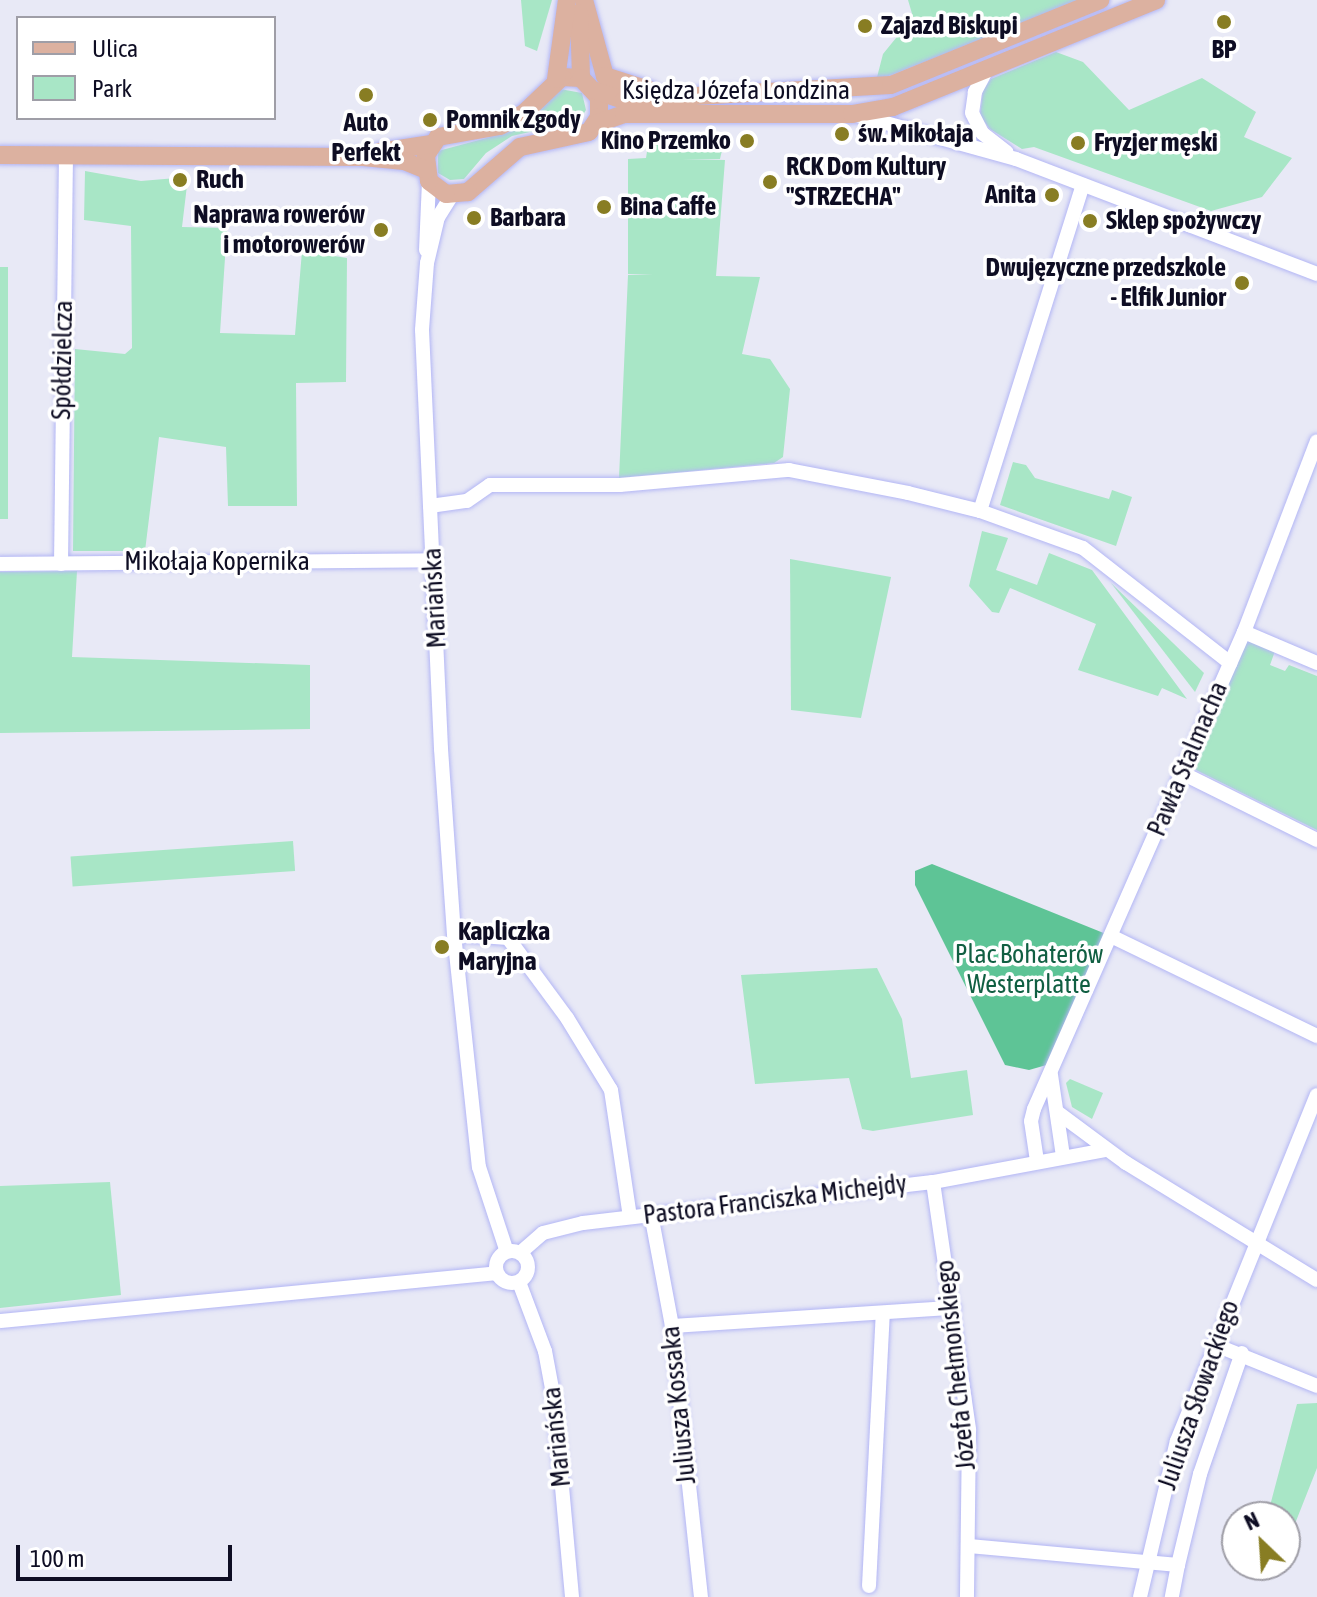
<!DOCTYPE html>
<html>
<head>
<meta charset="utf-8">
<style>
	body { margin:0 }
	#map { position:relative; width:1317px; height:1597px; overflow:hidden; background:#e8e9f6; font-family:"Asap Condensed",sans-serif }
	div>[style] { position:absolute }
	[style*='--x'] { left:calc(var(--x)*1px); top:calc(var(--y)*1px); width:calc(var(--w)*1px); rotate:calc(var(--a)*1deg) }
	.green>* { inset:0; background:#a8e6c6; transform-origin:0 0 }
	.forest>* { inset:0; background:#5ec496 }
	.roads { filter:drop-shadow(0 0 2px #b3b6f5) drop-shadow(0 0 2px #b3b6f5) }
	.minor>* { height:14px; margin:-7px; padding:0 7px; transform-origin:7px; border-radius:7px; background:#fff }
	.minor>.ring { margin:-7px; padding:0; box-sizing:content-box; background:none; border:14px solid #fff; border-radius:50% }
	.major>* { height:18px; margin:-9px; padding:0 9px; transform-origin:9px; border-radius:9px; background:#dcb1a0 }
	.dots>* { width:22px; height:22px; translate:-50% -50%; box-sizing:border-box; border:4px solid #fff; border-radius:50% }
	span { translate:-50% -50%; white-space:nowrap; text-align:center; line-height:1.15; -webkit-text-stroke:7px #fff; paint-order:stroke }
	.poi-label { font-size:26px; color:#0e0d23; font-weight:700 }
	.left { translate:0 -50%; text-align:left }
	.right { translate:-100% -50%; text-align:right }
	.street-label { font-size:26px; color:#0e0d23 }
	.park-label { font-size:26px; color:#105f42 }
	.legend { position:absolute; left:16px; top:16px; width:260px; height:104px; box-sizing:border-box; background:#fff; border:2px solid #9f9ea7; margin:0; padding:10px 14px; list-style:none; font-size:24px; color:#0e0d23 }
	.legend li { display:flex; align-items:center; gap:16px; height:40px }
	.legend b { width:40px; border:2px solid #9f9ea7 }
	.north { position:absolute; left:1221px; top:1501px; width:80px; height:80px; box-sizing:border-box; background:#fff; border:2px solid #9f9ea7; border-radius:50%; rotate:335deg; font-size:22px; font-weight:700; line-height:32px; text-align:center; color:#0e0d23 }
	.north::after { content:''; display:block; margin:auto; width:28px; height:36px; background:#887d23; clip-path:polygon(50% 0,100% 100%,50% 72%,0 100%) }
	.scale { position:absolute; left:16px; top:1545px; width:216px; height:36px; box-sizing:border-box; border:4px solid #0e0d23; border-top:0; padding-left:10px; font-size:24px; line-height:28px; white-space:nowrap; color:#0e0d23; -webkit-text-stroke:6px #fff; paint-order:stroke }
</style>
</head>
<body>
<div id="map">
	<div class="green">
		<i style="clip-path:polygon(521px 0,552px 0,537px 51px,525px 46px)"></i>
		<i style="clip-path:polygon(908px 0,1081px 0,876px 81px,883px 54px,913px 17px)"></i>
		<i style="clip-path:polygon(1056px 52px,1083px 62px,1129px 110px,1202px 78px,1256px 112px,1244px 137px,1292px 158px,1262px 197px,1211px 211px,1034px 147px,1022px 149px,990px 129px,980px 116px,983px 90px,991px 79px)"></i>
		<i style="clip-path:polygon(560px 89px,582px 93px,586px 110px,579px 121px,512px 136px,486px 153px,464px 179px,450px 180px,438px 173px,438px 151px,509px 132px)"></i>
		<i style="clip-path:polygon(706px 136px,723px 146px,720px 159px,682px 159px,725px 160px,716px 276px,760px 277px,742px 354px,770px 359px,790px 389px,783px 457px,774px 463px,619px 478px,628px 275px,653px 275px,628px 274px,628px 159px,646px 158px,648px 145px)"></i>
		<i style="clip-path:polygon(85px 171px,141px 181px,188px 177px,182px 227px,227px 228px,220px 333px,295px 335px,302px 251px,347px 258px,346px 382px,296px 383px,297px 506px,228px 506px,226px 447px,159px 437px,145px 551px,73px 551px,75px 349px,125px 354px,132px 348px,131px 226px,84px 220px)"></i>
		<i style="left:8px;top:267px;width:252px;height:8px;rotate:90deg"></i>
		<i style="clip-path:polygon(1013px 462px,1026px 465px,1035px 478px,1109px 499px,1112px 490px,1132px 497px,1116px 546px,1000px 505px)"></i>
		<i style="clip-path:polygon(982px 531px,1008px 538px,996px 570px,1037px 585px,1049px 553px,1092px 570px,1187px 699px,1162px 688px,1158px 696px,1078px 670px,1096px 624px,1010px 588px,999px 613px,992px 612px,969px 586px)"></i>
		<i style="clip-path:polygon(790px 559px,891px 577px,861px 718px,791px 710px)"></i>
		<i style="clip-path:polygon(77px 571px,72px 657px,310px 665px,310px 729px,0 733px,0 572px)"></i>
		<i style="clip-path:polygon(1111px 583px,1204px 673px,1195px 692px)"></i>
		<i style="clip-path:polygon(1247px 640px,1275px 651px,1270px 665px,1285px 671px,1289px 665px,1317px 676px,1317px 830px,1192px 768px)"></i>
		<i style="left:293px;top:841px;width:30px;height:223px;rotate:86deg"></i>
		<i style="clip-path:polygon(877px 968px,902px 1019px,911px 1078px,967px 1070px,973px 1115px,873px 1131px,862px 1129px,849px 1078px,755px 1084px,741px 975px)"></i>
		<i style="clip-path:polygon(1070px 1079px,1103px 1093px,1092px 1119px,1072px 1107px,1066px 1083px)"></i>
		<i style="clip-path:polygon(110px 1182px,121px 1295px,0 1308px,0 1186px)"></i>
		<i style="clip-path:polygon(1317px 1403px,1317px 1468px,1285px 1549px,1285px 1517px,1267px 1517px,1297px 1404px)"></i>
	</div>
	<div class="forest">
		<i style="clip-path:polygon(932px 864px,1111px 936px,1050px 1064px,1029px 1070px,1005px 1065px,915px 885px,915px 871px)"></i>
	</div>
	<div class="roads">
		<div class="minor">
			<i style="--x:986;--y:71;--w:24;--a:118"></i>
			<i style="--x:975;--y:92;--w:21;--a:98"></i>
			<i style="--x:972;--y:113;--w:22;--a:63"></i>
			<i style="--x:982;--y:133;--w:31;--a:38"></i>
			<i style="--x:857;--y:115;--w:165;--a:15.5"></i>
			<i style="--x:1016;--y:159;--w:322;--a:20.9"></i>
			<i style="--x:452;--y:195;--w:26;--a:122"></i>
			<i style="--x:438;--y:217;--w:47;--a:103.4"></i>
			<i style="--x:427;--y:263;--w:67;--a:94.3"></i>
			<i style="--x:422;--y:330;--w:419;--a:87.4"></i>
			<i style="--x:441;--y:749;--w:185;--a:86"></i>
			<i style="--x:454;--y:934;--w:234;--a:83.9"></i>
			<i style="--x:479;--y:1167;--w:89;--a:71.8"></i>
			<i style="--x:426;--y:250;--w:69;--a:-87.5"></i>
			<i style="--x:430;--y:506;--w:37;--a:-8"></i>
			<i style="--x:467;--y:501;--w:28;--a:-35"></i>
			<i style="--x:490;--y:485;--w:130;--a:0"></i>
			<i style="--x:620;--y:485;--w:170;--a:-5.1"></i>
			<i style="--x:789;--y:470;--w:121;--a:10.9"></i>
			<i style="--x:908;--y:493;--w:74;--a:14"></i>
			<i style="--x:980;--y:511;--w:109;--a:19.8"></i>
			<i style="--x:1083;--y:548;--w:187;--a:38"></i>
			<i style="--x:980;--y:511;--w:342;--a:-72.5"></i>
			<i style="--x:0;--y:564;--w:434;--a:-0.5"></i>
			<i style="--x:61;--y:564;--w:408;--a:-89.3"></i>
			<i style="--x:1244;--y:632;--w:79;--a:23"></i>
			<i style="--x:1182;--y:773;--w:151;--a:26.4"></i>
			<i style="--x:454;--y:934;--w:54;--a:4.2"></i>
			<i style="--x:508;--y:938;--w:99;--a:53.6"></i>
			<i style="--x:567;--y:1018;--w:84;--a:58.6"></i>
			<i style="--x:611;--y:1090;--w:128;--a:81.5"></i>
			<i style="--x:1111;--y:936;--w:229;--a:25.9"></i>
			<i style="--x:1051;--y:1075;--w:82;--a:81.6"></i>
			<i style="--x:1057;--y:1112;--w:86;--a:36.5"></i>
			<i style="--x:1126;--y:1163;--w:224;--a:31.5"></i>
			<i style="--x:1037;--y:1161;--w:40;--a:-98.5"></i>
			<i style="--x:1031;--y:1121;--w:12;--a:-76"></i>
			<i style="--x:1034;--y:1109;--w:521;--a:-66.24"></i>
			<i style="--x:1244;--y:632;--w:204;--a:-69.1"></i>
			<i style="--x:933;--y:1182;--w:251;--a:81.7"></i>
			<i style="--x:969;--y:1430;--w:167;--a:90.7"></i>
			<i style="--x:651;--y:1214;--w:114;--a:79.4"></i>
			<i style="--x:672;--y:1326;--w:273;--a:83.9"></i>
			<i class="ring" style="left:496px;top:1251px;width:18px;height:18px"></i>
			<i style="--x:520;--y:1253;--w:30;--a:-41"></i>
			<i style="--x:543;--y:1233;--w:41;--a:-14"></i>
			<i style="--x:583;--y:1223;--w:352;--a:-6.7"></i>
			<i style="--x:933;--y:1182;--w:176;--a:-10.5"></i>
			<i style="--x:519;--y:1282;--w:74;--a:69.4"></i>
			<i style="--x:545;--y:1351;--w:49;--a:79.4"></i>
			<i style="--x:554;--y:1399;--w:199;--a:84.8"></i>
			<i style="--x:0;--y:1321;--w:498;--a:-5.5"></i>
			<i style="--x:672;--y:1326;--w:282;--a:-3.7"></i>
			<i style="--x:1213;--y:1344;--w:112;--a:22"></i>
			<i style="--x:969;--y:1546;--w:210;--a:5.2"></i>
			<i style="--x:1178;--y:1565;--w:33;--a:101"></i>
			<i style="--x:1178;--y:1565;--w:94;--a:-76.4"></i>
			<i style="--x:1200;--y:1474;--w:128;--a:-70.9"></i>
			<i style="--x:869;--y:1586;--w:273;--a:-87.1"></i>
			<i style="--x:1140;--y:1597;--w:160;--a:-76.7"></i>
			<i style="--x:1177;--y:1441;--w:373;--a:-68"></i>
		</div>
		<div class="major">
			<i style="--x:584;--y:0;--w:79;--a:74.6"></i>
			<i style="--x:605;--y:76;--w:49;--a:17.7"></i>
			<i style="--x:579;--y:13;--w:65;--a:88.2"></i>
			<i style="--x:562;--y:77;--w:19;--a:3"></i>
			<i style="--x:581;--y:78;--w:26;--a:47"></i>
			<i style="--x:599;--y:97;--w:20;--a:90"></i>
			<i style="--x:599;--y:117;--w:18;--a:124"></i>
			<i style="--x:589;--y:132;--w:71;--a:167.7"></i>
			<i style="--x:520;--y:147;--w:69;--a:139.1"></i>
			<i style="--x:468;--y:192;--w:22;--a:175"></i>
			<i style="--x:446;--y:194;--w:21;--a:-143"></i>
			<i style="--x:429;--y:181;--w:26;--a:-97"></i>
			<i style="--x:426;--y:155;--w:22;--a:-56"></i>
			<i style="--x:438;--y:137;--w:63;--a:-10.1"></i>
			<i style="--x:500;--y:126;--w:26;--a:-28"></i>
			<i style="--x:523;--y:114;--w:54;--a:-43.5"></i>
			<i style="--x:556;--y:79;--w:80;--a:-82.1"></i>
			<i style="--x:596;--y:91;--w:29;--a:18"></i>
			<i style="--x:624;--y:100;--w:267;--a:-3.2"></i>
			<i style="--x:891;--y:85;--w:226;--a:-22.1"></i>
			<i style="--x:595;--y:124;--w:31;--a:-19"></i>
			<i style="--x:624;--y:114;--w:228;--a:0"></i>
			<i style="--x:852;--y:114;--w:42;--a:-9.7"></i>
			<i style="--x:893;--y:107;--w:284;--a:-22.1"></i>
			<i style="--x:379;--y:152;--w:53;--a:-8.7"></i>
			<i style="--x:0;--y:155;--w:363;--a:0.3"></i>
			<i style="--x:363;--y:157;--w:41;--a:5.6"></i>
			<i style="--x:404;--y:161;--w:24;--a:22"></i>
		</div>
	</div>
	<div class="dots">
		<i style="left:1224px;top:22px;background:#887d23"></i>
		<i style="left:865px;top:26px;background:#887d23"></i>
		<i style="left:366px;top:95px;background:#887d23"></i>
		<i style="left:430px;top:120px;background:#887d23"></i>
		<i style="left:842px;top:134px;background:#887d23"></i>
		<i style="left:747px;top:141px;background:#887d23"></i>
		<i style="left:1078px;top:143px;background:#887d23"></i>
		<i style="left:180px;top:180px;background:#887d23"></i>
		<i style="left:770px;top:182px;background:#887d23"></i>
		<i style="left:1052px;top:195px;background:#887d23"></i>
		<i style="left:604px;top:207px;background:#887d23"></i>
		<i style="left:474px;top:218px;background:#887d23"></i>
		<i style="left:1090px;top:221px;background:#887d23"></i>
		<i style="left:381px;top:230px;background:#887d23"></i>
		<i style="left:1242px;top:283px;background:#887d23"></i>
		<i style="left:442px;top:947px;background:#887d23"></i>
	</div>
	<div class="poi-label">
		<span class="left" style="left:881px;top:26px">Zajazd Biskupi</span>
		<span style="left:1224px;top:50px">BP</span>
		<span class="left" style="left:446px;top:120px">Pomnik Zgody</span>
		<span style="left:366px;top:138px">Auto<br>Perfekt</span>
		<span class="left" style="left:858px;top:134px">św. Mikołaja</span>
		<span class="right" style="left:731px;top:141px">Kino Przemko</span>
		<span class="left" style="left:1094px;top:143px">Fryzjer męski</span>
		<span class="left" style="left:786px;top:182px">RCK Dom Kultury<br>"STRZECHA"</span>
		<span class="left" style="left:196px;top:180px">Ruch</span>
		<span class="right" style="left:1036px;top:195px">Anita</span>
		<span class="left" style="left:620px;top:207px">Bina Caffe</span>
		<span class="right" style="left:365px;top:230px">Naprawa rowerów<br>i motorowerów</span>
		<span class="left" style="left:490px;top:218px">Barbara</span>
		<span class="left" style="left:1106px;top:221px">Sklep spożywczy</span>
		<span class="right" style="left:1226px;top:283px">Dwujęzyczne przedszkole<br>- Elfik Junior</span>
		<span class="left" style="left:458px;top:947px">Kapliczka<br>Maryjna</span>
	</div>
	<div class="street-label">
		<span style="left:736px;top:91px">Księdza Józefa Londzina</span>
		<span style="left:63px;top:360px;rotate:-89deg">Spółdzielcza</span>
		<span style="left:217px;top:562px">Mikołaja Kopernika</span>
		<span style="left:435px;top:598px;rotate:-93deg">Mariańska</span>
		<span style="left:1188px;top:759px;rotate:-67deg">Pawła Stalmacha</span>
		<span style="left:775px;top:1200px;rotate:-7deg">Pastora Franciszka Michejdy</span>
		<span style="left:956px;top:1365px;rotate:-96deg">Józefa Chełmońskiego</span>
		<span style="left:1199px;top:1395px;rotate:-71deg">Juliusza Słowackiego</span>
		<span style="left:679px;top:1405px;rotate:-96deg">Juliusza Kossaka</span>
		<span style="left:557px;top:1437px;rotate:-96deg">Mariańska</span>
	</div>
	<div class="park-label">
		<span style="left:1029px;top:970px">Plac Bohaterów<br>Westerplatte</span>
	</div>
	<ul class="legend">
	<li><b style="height:10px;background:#dcb1a0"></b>Ulica</li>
	<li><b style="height:22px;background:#a8e6c6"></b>Park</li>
	</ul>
	<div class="north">N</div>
	<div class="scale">100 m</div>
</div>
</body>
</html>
